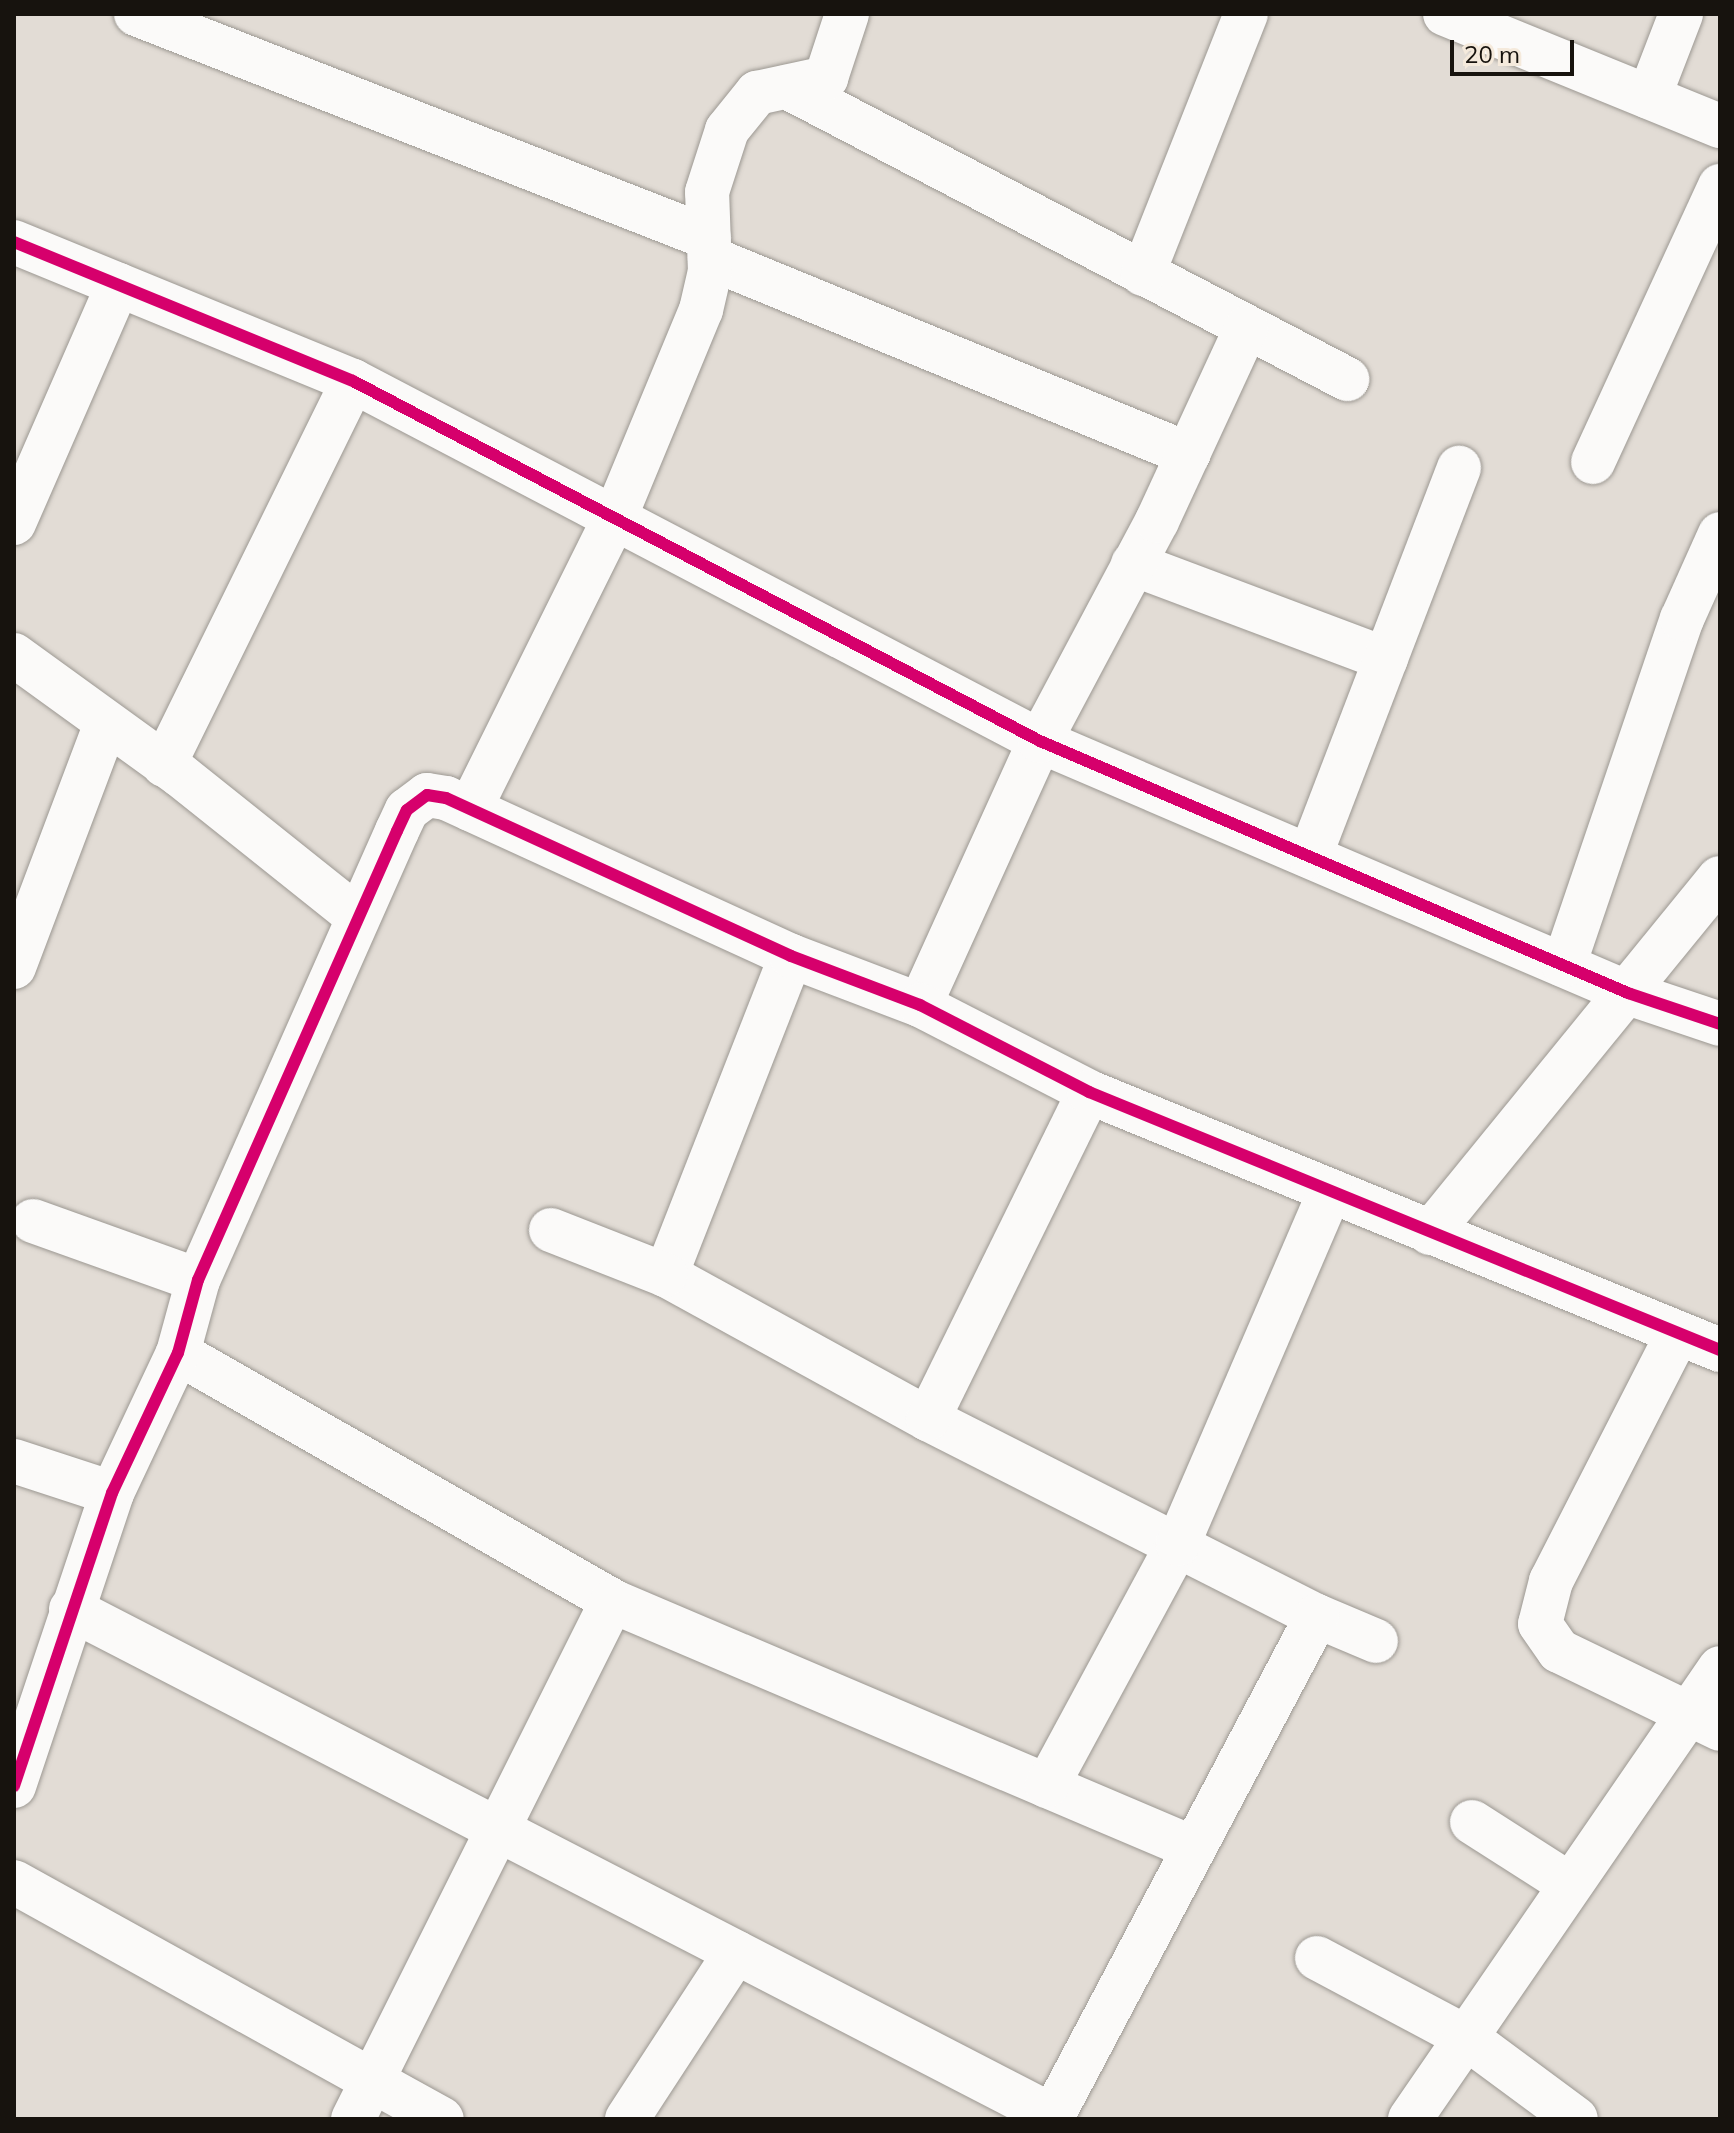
<!DOCTYPE html>
<html>
<head>
<meta charset="utf-8">
<style>
	body { margin:0 }
	#map { position:relative; width:1734px; height:2133px; overflow:hidden; background:#e2dcd5; font-family:Mulish,sans-serif }
	div>[style] { position:absolute }
	[style*='--x'] { left:calc(var(--x)*1px); top:calc(var(--y)*1px); width:calc(var(--w)*1px); rotate:calc(var(--a)*1deg) }
	.roads { filter:drop-shadow(0 0 2px #9c9892) drop-shadow(0 0 2px #9c9892) }
	.minor>* { height:44px; margin:-22px; padding:0 22px; transform-origin:22px; border-radius:22px; background:#fbfaf9 }
	.cycleway>* { height:12px; margin:-6px; padding:0 6px; transform-origin:6px; border-radius:6px; background:#d6006c }
	span { translate:-50% -50%; white-space:nowrap; text-align:center; line-height:1.15; -webkit-text-stroke:7px #f5eadc; paint-order:stroke }
	.frame { position:absolute; inset:0; border:16px solid #17130e; pointer-events:none }
	.scale { position:absolute; left:1450px; top:40px; width:124px; height:36px; box-sizing:border-box; border:4px solid #17130e; border-top:0; padding-left:10px; font-size:24px; line-height:28px; white-space:nowrap; color:#17130e; -webkit-text-stroke:6px #f5eadc; paint-order:stroke }
</style>
</head>
<body>
<div id="map">
	<div class="roads">
		<div class="minor">
			<i style="--x:136;--y:14;--w:615;--a:21.35"></i>
			<i style="--x:1445;--y:14;--w:297;--a:22.2"></i>
			<i style="--x:787;--y:87;--w:632;--a:27.54"></i>
			<i style="--x:1649;--y:97;--w:89;--a:-68.9"></i>
			<i style="--x:14;--y:242;--w:366;--a:22.3"></i>
			<i style="--x:353;--y:381;--w:776;--a:27.66"></i>
			<i style="--x:1040;--y:741;--w:640;--a:23.2"></i>
			<i style="--x:1628;--y:993;--w:97;--a:18.6"></i>
			<i style="--x:710;--y:258;--w:517;--a:22.3"></i>
			<i style="--x:1143;--y:274;--w:280;--a:-68.4"></i>
			<i style="--x:1593;--y:462;--w:304;--a:-65.3"></i>
			<i style="--x:14;--y:523;--w:260;--a:-66.4"></i>
			<i style="--x:1133;--y:564;--w:270;--a:20.6"></i>
			<i style="--x:14;--y:655;--w:205;--a:35.9"></i>
			<i style="--x:180;--y:775;--w:228;--a:38.6"></i>
			<i style="--x:164;--y:765;--w:428;--a:-63.8"></i>
			<i style="--x:470;--y:809;--w:328;--a:-63.6"></i>
			<i style="--x:616;--y:515;--w:222;--a:-67.5"></i>
			<i style="--x:701;--y:310;--w:39;--a:-77"></i>
			<i style="--x:710;--y:272;--w:80;--a:-92.1"></i>
			<i style="--x:707;--y:192;--w:65;--a:-72.1"></i>
			<i style="--x:727;--y:130;--w:48;--a:-51"></i>
			<i style="--x:757;--y:93;--w:71;--a:-12.3"></i>
			<i style="--x:826;--y:78;--w:67;--a:-71.8"></i>
			<i style="--x:1310;--y:856;--w:416;--a:-69"></i>
			<i style="--x:791;--y:956;--w:343;--a:111.4"></i>
			<i style="--x:666;--y:1275;--w:299;--a:28.8"></i>
			<i style="--x:928;--y:1419;--w:436;--a:26.9"></i>
			<i style="--x:1317;--y:1616;--w:64;--a:23"></i>
			<i style="--x:1564;--y:965;--w:366;--a:-71.2"></i>
			<i style="--x:1682;--y:619;--w:93;--a:-65.9"></i>
			<i style="--x:14;--y:967;--w:260;--a:-69.3"></i>
			<i style="--x:920;--y:1005;--w:290;--a:-65.6"></i>
			<i style="--x:1040;--y:741;--w:249;--a:-62"></i>
			<i style="--x:1157;--y:521;--w:213;--a:-65.2"></i>
			<i style="--x:33;--y:1221;--w:175;--a:19.7"></i>
			<i style="--x:551;--y:1230;--w:123;--a:21.4"></i>
			<i style="--x:1430;--y:1233;--w:458;--a:-50.8"></i>
			<i style="--x:1678;--y:1333;--w:279;--a:117.1"></i>
			<i style="--x:1551;--y:1581;--w:44;--a:104.3"></i>
			<i style="--x:1540;--y:1624;--w:33;--a:55"></i>
			<i style="--x:1559;--y:1651;--w:179;--a:25.8"></i>
			<i style="--x:178;--y:1353;--w:500;--a:29.7"></i>
			<i style="--x:612;--y:1601;--w:631;--a:23.03"></i>
			<i style="--x:928;--y:1419;--w:364;--a:-63.8"></i>
			<i style="--x:14;--y:1461;--w:103;--a:18.1"></i>
			<i style="--x:71;--y:1609;--w:1105;--a:27.31"></i>
			<i style="--x:14;--y:1786;--w:309;--a:-71.5"></i>
			<i style="--x:112;--y:1493;--w:155;--a:-64.8"></i>
			<i style="--x:178;--y:1353;--w:76;--a:-74.7"></i>
			<i style="--x:198;--y:1280;--w:491;--a:-66.1"></i>
			<i style="--x:397;--y:831;--w:23;--a:-65"></i>
			<i style="--x:407;--y:810;--w:25;--a:-37"></i>
			<i style="--x:427;--y:795;--w:19;--a:9"></i>
			<i style="--x:446;--y:798;--w:379;--a:24.6"></i>
			<i style="--x:791;--y:956;--w:138;--a:20.8"></i>
			<i style="--x:920;--y:1005;--w:190;--a:27.2"></i>
			<i style="--x:1089;--y:1092;--w:682;--a:22.24"></i>
			<i style="--x:1047;--y:1786;--w:275;--a:-61.6"></i>
			<i style="--x:1178;--y:1544;--w:384;--a:-66.7"></i>
			<i style="--x:1472;--y:1822;--w:115;--a:32.6"></i>
			<i style="--x:14;--y:1882;--w:489;--a:29"></i>
			<i style="--x:1317;--y:1958;--w:166;--a:28"></i>
			<i style="--x:1464;--y:2036;--w:139;--a:36.5"></i>
			<i style="--x:353;--y:2119;--w:579;--a:-63.43"></i>
			<i style="--x:627;--y:2119;--w:199;--a:-56.9"></i>
			<i style="--x:1051;--y:2119;--w:569;--a:-62.13"></i>
			<i style="--x:1410;--y:2119;--w:547;--a:-55.5"></i>
		</div>
	</div>
	<div class="cycleway">
		<i style="--x:14;--y:242;--w:366;--a:22.3"></i>
		<i style="--x:353;--y:381;--w:776;--a:27.66"></i>
		<i style="--x:1040;--y:741;--w:640;--a:23.2"></i>
		<i style="--x:1628;--y:993;--w:97;--a:18.6"></i>
		<i style="--x:14;--y:1786;--w:309;--a:-71.5"></i>
		<i style="--x:112;--y:1493;--w:155;--a:-64.8"></i>
		<i style="--x:178;--y:1353;--w:76;--a:-74.7"></i>
		<i style="--x:198;--y:1280;--w:491;--a:-66.1"></i>
		<i style="--x:397;--y:831;--w:23;--a:-65"></i>
		<i style="--x:407;--y:810;--w:25;--a:-37"></i>
		<i style="--x:427;--y:795;--w:19;--a:9"></i>
		<i style="--x:446;--y:798;--w:379;--a:24.6"></i>
		<i style="--x:791;--y:956;--w:138;--a:20.8"></i>
		<i style="--x:920;--y:1005;--w:190;--a:27.2"></i>
		<i style="--x:1089;--y:1092;--w:682;--a:22.24"></i>
	</div>
	<div class="frame"></div>
	<div class="scale">20 m</div>
</div>
</body>
</html>
